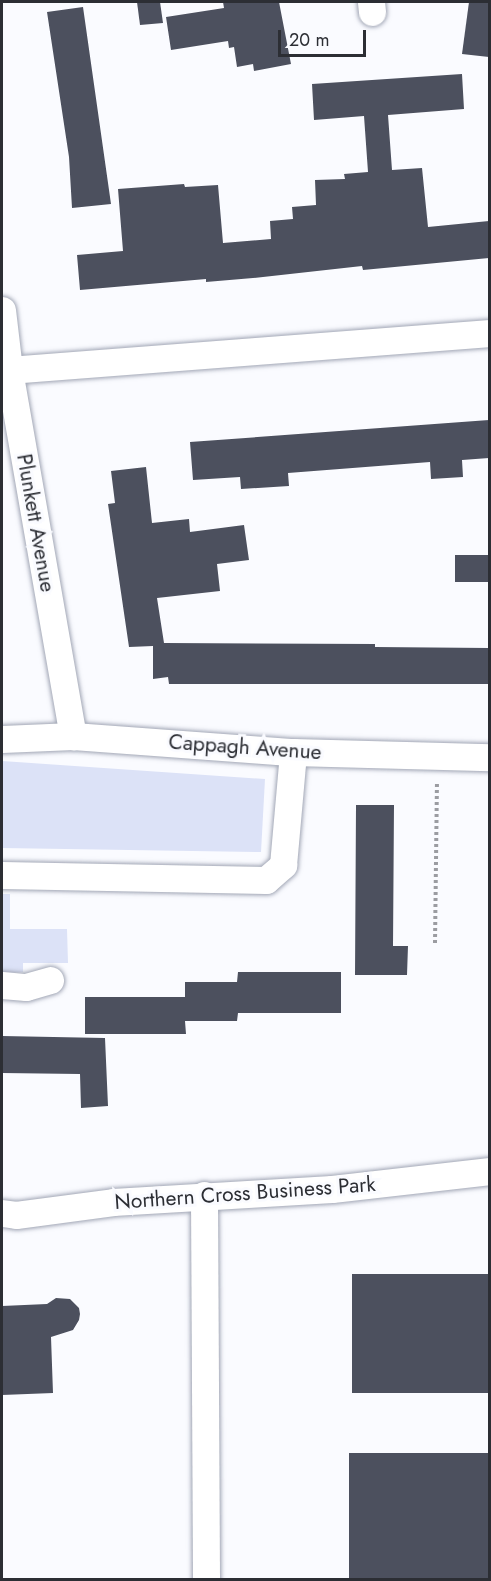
<!DOCTYPE html>
<html>
<head>
<meta charset="utf-8">
<style>
	body { margin:0 }
	#map { position:relative; width:491px; height:1581px; overflow:hidden; background:#fafbff; font-family:Jost,sans-serif }
	div>[style] { position:absolute }
	[style*='--x'] { left:calc(var(--x)*1px); top:calc(var(--y)*1px); width:calc(var(--w)*1px); rotate:calc(var(--a)*1deg) }
	.green>* { inset:0; background:#dce2f7 }
	.building>* { inset:0; background:#4c505e; transform-origin:0 0 }
	.path>* { height:4px; margin-top:-2px; transform-origin:0; background:repeating-linear-gradient(90deg,#9b9ca1 0 3px,transparent 0 6px) }
	.roads { filter:drop-shadow(0 0 2px #a2a7b6) drop-shadow(0 0 2px #a2a7b6) }
	.street>* { height:27px; margin:-13.5px; padding:0 13.5px; transform-origin:13.5px; border-radius:13.5px; background:#fff }
	span { translate:-50% -50%; white-space:nowrap; text-align:center; line-height:1.15; -webkit-text-stroke:6px #fafbff; paint-order:stroke }
	.street-label { font-size:21px; color:#2c2e34 }
	.frame { position:absolute; inset:0; border:3px solid #2c2e34; pointer-events:none }
	.scale { position:absolute; left:278px; top:30px; width:88px; height:27px; box-sizing:border-box; border:3px solid #2c2e34; border-top:0; padding-left:8px; font-size:18px; line-height:21px; white-space:nowrap; color:#2c2e34; -webkit-text-stroke:4px #fafbff; paint-order:stroke }
</style>
</head>
<body>
<div id="map">
	<div class="green">
		<i style="clip-path:polygon(2px 761px,265px 779px,261px 852px,2px 848px)"></i>
		<i style="clip-path:polygon(2px 894px,10px 894px,10px 929px,67px 929px,68px 963px,23px 963px,23px 972px,2px 973px)"></i>
	</div>
	<div class="building">
		<i style="clip-path:polygon(137px 2px,160px 2px,163px 23px,140px 25px)"></i>
		<i style="clip-path:polygon(223px 2px,279px 2px,291px 64px,254px 71px,253px 64px,237px 67px,234px 47px,229px 48px,228px 41px,171px 50px,166px 17px,224px 8px)"></i>
		<i style="clip-path:polygon(469px 2px,489px 2px,489px 57px,462px 54px)"></i>
		<i style="clip-path:polygon(83px 7px,111px 204px,72px 208px,69px 157px,47px 12px)"></i>
		<i style="clip-path:polygon(462px 74px,464px 109px,388px 115px,392px 170px,422px 168px,428px 227px,489px 221px,489px 258px,363px 270px,362px 266px,253px 278px,206px 282px,206px 279px,80px 290px,77px 255px,123px 251px,118px 189px,184px 184px,185px 187px,218px 185px,223px 243px,271px 239px,270px 221px,293px 219px,292px 207px,316px 205px,315px 180px,345px 179px,344px 174px,368px 172px,364px 116px,314px 120px,312px 84px)"></i>
		<i style="clip-path:polygon(489px 420px,489px 458px,462px 460px,463px 477px,431px 479px,430px 462px,288px 473px,289px 486px,241px 489px,240px 477px,193px 480px,190px 442px)"></i>
		<i style="clip-path:polygon(146px 467px,152px 523px,189px 519px,190px 532px,244px 525px,249px 560px,217px 564px,220px 591px,157px 598px,164px 643px,375px 644px,375px 647px,489px 648px,489px 684px,169px 684px,168px 677px,153px 679px,153px 646px,129px 647px,108px 504px,115px 503px,111px 471px)"></i>
		<i style="left:489px;top:555px;width:27px;height:34px;rotate:90deg"></i>
		<i style="clip-path:polygon(356px 805px,394px 805px,393px 946px,408px 946px,407px 975px,355px 975px)"></i>
		<i style="clip-path:polygon(238px 972px,341px 972px,341px 1013px,238px 1013px,237px 1021px,185px 1021px,186px 1034px,85px 1034px,85px 997px,185px 997px,185px 982px,237px 982px)"></i>
		<i style="clip-path:polygon(2px 1036px,105px 1038px,108px 1106px,81px 1108px,80px 1074px,2px 1073px)"></i>
		<i style="left:489px;top:1274px;width:119px;height:137px;rotate:90deg"></i>
		<i style="clip-path:polygon(56px 1298px,70px 1299px,79px 1308px,80px 1314px,79px 1320px,73px 1330px,51px 1337px,53px 1393px,2px 1395px,2px 1306px,47px 1304px)"></i>
		<i style="left:489px;top:1453px;width:127px;height:140px;rotate:90deg"></i>
	</div>
	<div class="path">
		<i style="--x:435;--y:943;--w:161;--a:-89.3"></i>
	</div>
	<div class="roads">
		<div class="street">
			<i style="--x:371;--y:2;--w:10;--a:84"></i>
			<i style="--x:2;--y:310;--w:60;--a:83.3"></i>
			<i style="--x:9;--y:370;--w:372;--a:80.1"></i>
			<i style="--x:9;--y:370;--w:482;--a:-4.4"></i>
			<i style="--x:2;--y:739;--w:71;--a:-2.4"></i>
			<i style="--x:73;--y:736;--w:221;--a:4.2"></i>
			<i style="--x:293;--y:752;--w:197;--a:1.5"></i>
			<i style="--x:2;--y:875;--w:264;--a:1.1"></i>
			<i style="--x:266;--y:880;--w:23;--a:-41"></i>
			<i style="--x:283;--y:865;--w:113;--a:-84.9"></i>
			<i style="--x:2;--y:985;--w:24;--a:5"></i>
			<i style="--x:26;--y:987;--w:25;--a:-16"></i>
			<i style="--x:204;--y:1195;--w:385;--a:89.7"></i>
			<i style="--x:2;--y:1213;--w:14;--a:8"></i>
			<i style="--x:16;--y:1215;--w:98;--a:-7.6"></i>
			<i style="--x:113;--y:1202;--w:219;--a:-3.4"></i>
			<i style="--x:332;--y:1189;--w:159;--a:-6.5"></i>
		</div>
	</div>
	<div class="street-label">
		<span style="left:36px;top:523px;rotate:80deg">Plunkett Avenue</span>
		<span style="left:245px;top:747px;rotate:4deg">Cappagh Avenue</span>
		<span style="left:245px;top:1193px;rotate:-4deg">Northern Cross Business Park</span>
	</div>
	<div class="frame"></div>
	<div class="scale">20 m</div>
</div>
</body>
</html>
